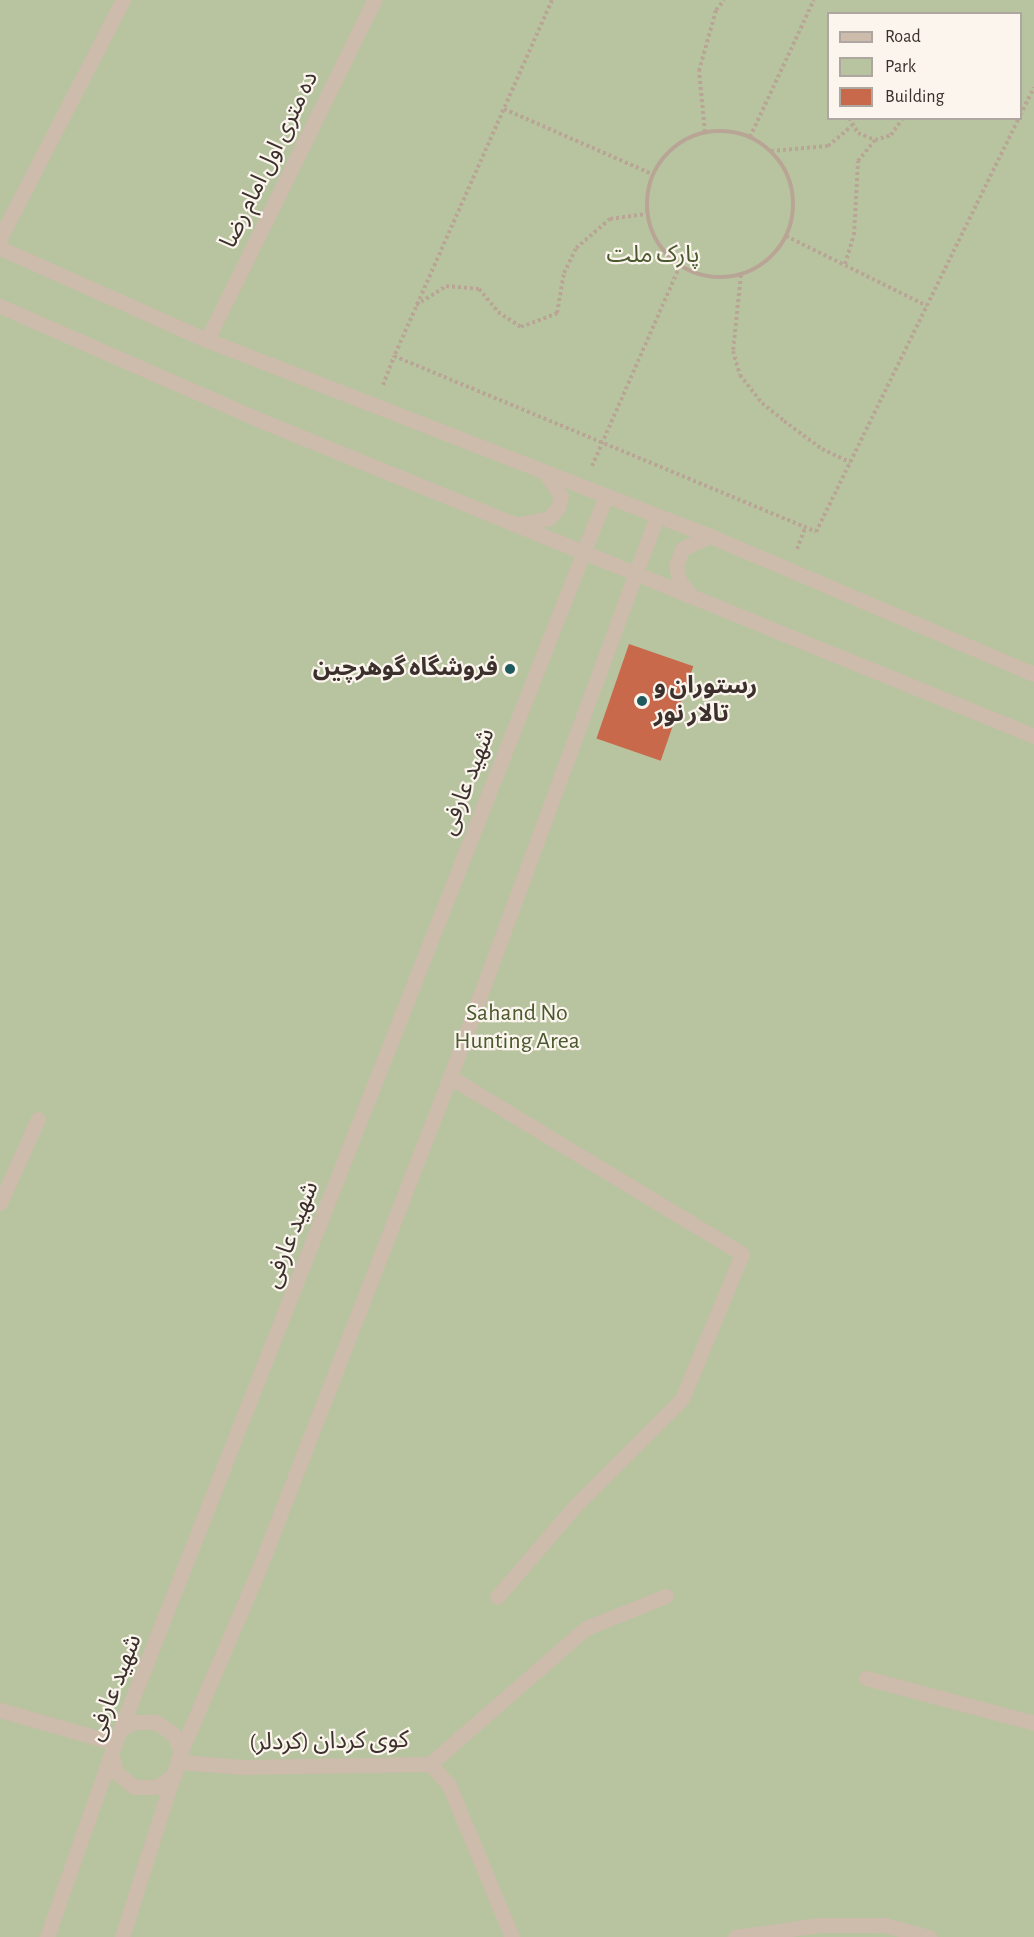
<!DOCTYPE html>
<html>
<head>
<meta charset="utf-8">
<style>
	body { margin:0 }
	#map { position:relative; width:1034px; height:1937px; overflow:hidden; background:#f4ebe1; font-family:"Alegreya Sans","Noto Sans Arabic",sans-serif }
	div>[style] { position:absolute }
	[style*='--x'] { left:calc(var(--x)*1px); top:calc(var(--y)*1px); width:calc(var(--w)*1px); rotate:calc(var(--a)*1deg) }
	.green>* { inset:0; background:#b8c4a0 }
	.building>* { inset:0; background:#c8694b; transform-origin:0 0 }
	.path>* { height:4px; margin-top:-2px; transform-origin:0; background:repeating-linear-gradient(90deg,#b9a596 0 3px,transparent 0 6px) }
	.path>.ring { margin:-2px; padding:0; box-sizing:content-box; background:none; border:4px solid #b9a596; border-radius:50% }
	.minor>* { height:15px; margin:-7.5px; padding:0 7.5px; transform-origin:7.5px; border-radius:7.5px; background:#cdbbac }
	.dots>* { width:16px; height:16px; translate:-50% -50%; box-sizing:border-box; border:3px solid #fbf5ee; border-radius:50% }
	span { translate:-50% -50%; white-space:nowrap; text-align:center; line-height:1.15; -webkit-text-stroke:4.5px #fbf5ee; paint-order:stroke }
	.street-label { font-size:24px; color:#3b302b }
	.park-label { font-size:24px; color:#4a5a2e }
	.poi-label { font-size:24px; color:#3b302b; font-weight:700 }
	.right { translate:-100% -50%; text-align:right }
	.left { translate:0 -50%; text-align:left }
	.legend { position:absolute; left:827px; top:12px; width:195px; height:108px; box-sizing:border-box; background:#fbf5ee; border:2px solid #aea6a0; margin:0; padding:8px 10px; list-style:none; font-size:18px; color:#3b302b }
	.legend li { display:flex; align-items:center; gap:12px; height:30px }
	.legend b { width:30px; border:2px solid #aea6a0 }
</style>
</head>
<body>
<div id="map">
	<div class="green">
		<i style="clip-path:polygon(evenodd,0 0,1034px 0,1034px 1937px,0 1937px,0 0,828px 14px,1020px 14px,1020px 118px,828px 118px,828px 14px)"></i>
	</div>
	<div class="building">
		<i style="left:629px;top:644px;width:68px;height:100px;rotate:19deg"></i>
	</div>
	<div class="path">
		<i style="--x:552;--y:0;--w:389;--a:113.9"></i>
		<i style="--x:394;--y:356;--w:457;--a:22.6"></i>
		<i style="--x:816;--y:532;--w:461;--a:-63.9"></i>
		<i style="--x:504;--y:109;--w:162;--a:23.7"></i>
		<i style="--x:1020;--y:115;--w:31;--a:-63"></i>
		<i style="--x:849;--y:118;--w:17;--a:59"></i>
		<i style="--x:858;--y:133;--w:18;--a:22"></i>
		<i style="--x:875;--y:140;--w:17;--a:-17"></i>
		<i style="--x:891;--y:135;--w:21;--a:-55"></i>
		<i class="ring" style="left:647px;top:131px;width:142px;height:142px"></i>
		<i style="--x:705;--y:132;--w:61;--a:-95.6"></i>
		<i style="--x:699;--y:71;--w:63;--a:-74.4"></i>
		<i style="--x:716;--y:10;--w:13;--a:-51"></i>
		<i style="--x:750;--y:137;--w:151;--a:-65"></i>
		<i style="--x:771;--y:151;--w:57;--a:-5"></i>
		<i style="--x:828;--y:146;--w:31;--a:-40"></i>
		<i style="--x:786;--y:236;--w:157;--a:26.4"></i>
		<i style="--x:845;--y:264;--w:30;--a:-73"></i>
		<i style="--x:854;--y:235;--w:74;--a:-86.9"></i>
		<i style="--x:858;--y:161;--w:27;--a:-51"></i>
		<i style="--x:741;--y:275;--w:76;--a:96"></i>
		<i style="--x:733;--y:351;--w:25;--a:74"></i>
		<i style="--x:740;--y:375;--w:36;--a:52"></i>
		<i style="--x:762;--y:403;--w:28;--a:39"></i>
		<i style="--x:784;--y:421;--w:47;--a:36.4"></i>
		<i style="--x:822;--y:449;--w:31;--a:25"></i>
		<i style="--x:416;--y:305;--w:36;--a:-32"></i>
		<i style="--x:446;--y:286;--w:33;--a:5"></i>
		<i style="--x:479;--y:289;--w:30;--a:50"></i>
		<i style="--x:498;--y:312;--w:27;--a:33"></i>
		<i style="--x:521;--y:327;--w:39;--a:-21"></i>
		<i style="--x:557;--y:313;--w:41;--a:-80.1"></i>
		<i style="--x:564;--y:273;--w:28;--a:-64"></i>
		<i style="--x:576;--y:248;--w:45;--a:-40.5"></i>
		<i style="--x:610;--y:219;--w:37;--a:-8"></i>
		<i style="--x:383;--y:385;--w:31;--a:-69"></i>
		<i style="--x:592;--y:466;--w:219;--a:-66.3"></i>
		<i style="--x:797;--y:549;--w:22;--a:-69"></i>
	</div>
	<div class="minor">
		<i style="--x:0;--y:238;--w:268;--a:-62.7"></i>
		<i style="--x:0;--y:248;--w:227;--a:24"></i>
		<i style="--x:207;--y:340;--w:540;--a:21.29"></i>
		<i style="--x:710;--y:536;--w:352;--a:23.1"></i>
		<i style="--x:0;--y:306;--w:281;--a:23.7"></i>
		<i style="--x:257;--y:419;--w:839;--a:22.19"></i>
		<i style="--x:207;--y:340;--w:379;--a:-63.8"></i>
		<i style="--x:519;--y:524;--w:31;--a:-11"></i>
		<i style="--x:549;--y:518;--w:13;--a:-48"></i>
		<i style="--x:558;--y:508;--w:12;--a:-76"></i>
		<i style="--x:561;--y:496;--w:30;--a:-124"></i>
		<i style="--x:691;--y:596;--w:20;--a:-127"></i>
		<i style="--x:679;--y:580;--w:15;--a:-101"></i>
		<i style="--x:676;--y:565;--w:18;--a:-68"></i>
		<i style="--x:683;--y:548;--w:30;--a:-24"></i>
		<i style="--x:450;--y:1077;--w:341;--a:31.2"></i>
		<i style="--x:742;--y:1254;--w:157;--a:112.5"></i>
		<i style="--x:682;--y:1399;--w:153;--a:135"></i>
		<i style="--x:574;--y:1507;--w:118;--a:130.5"></i>
		<i style="--x:0;--y:1203;--w:92;--a:-65.7"></i>
		<i style="--x:866;--y:1678;--w:174;--a:15"></i>
		<i style="--x:0;--y:1710;--w:120;--a:16"></i>
		<i style="--x:124;--y:1727;--w:13;--a:-23"></i>
		<i style="--x:136;--y:1722;--w:20;--a:0"></i>
		<i style="--x:156;--y:1722;--w:21;--a:35"></i>
		<i style="--x:173;--y:1734;--w:19;--a:65"></i>
		<i style="--x:112;--y:1756;--w:16;--a:76"></i>
		<i style="--x:116;--y:1772;--w:23;--a:40"></i>
		<i style="--x:134;--y:1787;--w:23;--a:0"></i>
		<i style="--x:157;--y:1787;--w:22;--a:-36"></i>
		<i style="--x:180;--y:1762;--w:64;--a:4.5"></i>
		<i style="--x:244;--y:1767;--w:186;--a:-0.9"></i>
		<i style="--x:430;--y:1764;--w:28;--a:48"></i>
		<i style="--x:449;--y:1785;--w:165;--a:67.5"></i>
		<i style="--x:430;--y:1764;--w:207;--a:-41.1"></i>
		<i style="--x:586;--y:1628;--w:86;--a:-21.8"></i>
		<i style="--x:47;--y:1937;--w:206;--a:-70.7"></i>
		<i style="--x:115;--y:1743;--w:1341;--a:-68.52"></i>
		<i style="--x:122;--y:1937;--w:195;--a:-72.4"></i>
		<i style="--x:181;--y:1751;--w:193;--a:-66.8"></i>
		<i style="--x:257;--y:1574;--w:533;--a:-68.78"></i>
		<i style="--x:450;--y:1077;--w:598;--a:-69.75"></i>
		<i style="--x:735;--y:1937;--w:85;--a:-8.1"></i>
		<i style="--x:819;--y:1925;--w:66;--a:0"></i>
		<i style="--x:885;--y:1925;--w:46;--a:15.3"></i>
	</div>
	<div class="dots">
		<i style="left:510px;top:669px;background:#1f5a5e"></i>
		<i style="left:642px;top:701px;background:#1f5a5e"></i>
	</div>
	<div class="street-label">
		<span style="left:270px;top:160px;rotate:-64deg">ده متری اول امام رضا</span>
		<span style="left:468px;top:782px;rotate:-69deg">شهید عارفی</span>
		<span style="left:292px;top:1235px;rotate:-69deg">شهید عارفی</span>
		<span style="left:115px;top:1688px;rotate:-69deg">شهید عارفی</span>
		<span style="left:329px;top:1742px;rotate:-1deg">کوی کردان (کردلر)</span>
	</div>
	<div class="park-label">
		<span style="left:653px;top:256px">پارک ملت</span>
		<span style="left:517px;top:1028px">Sahand No<br>Hunting Area</span>
	</div>
	<div class="poi-label">
		<span class="right" style="left:498px;top:669px">فروشگاه گوهرچین</span>
		<span class="left" style="left:654px;top:701px">رستوران و<br>تالار نور</span>
	</div>
	<ul class="legend">
	<li><b style="height:8px;background:#cdbbac"></b>Road</li>
	<li><b style="height:16px;background:#b8c4a0"></b>Park</li>
	<li><b style="height:16px;background:#c8694b"></b>Building</li>
	</ul>
</div>
</body>
</html>
